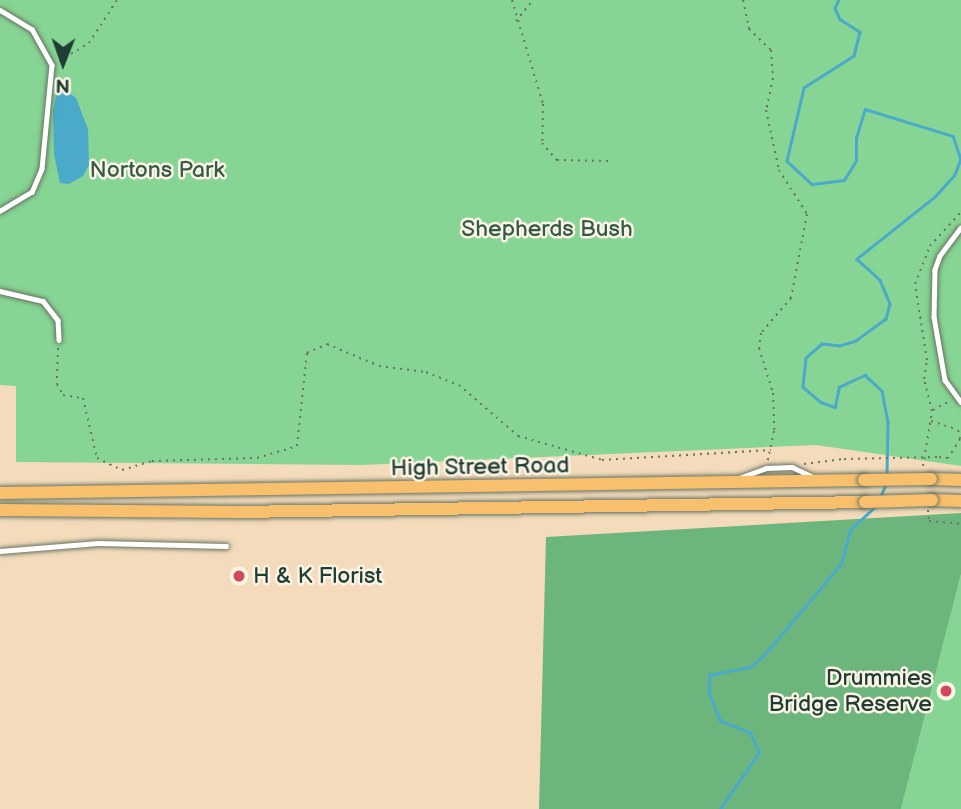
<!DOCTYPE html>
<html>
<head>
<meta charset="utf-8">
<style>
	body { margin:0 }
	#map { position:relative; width:961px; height:809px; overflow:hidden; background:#f3dbbb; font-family:"Balsamiq Sans",sans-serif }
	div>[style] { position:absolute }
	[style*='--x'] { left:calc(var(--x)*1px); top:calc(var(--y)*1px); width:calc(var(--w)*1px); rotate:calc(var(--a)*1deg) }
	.green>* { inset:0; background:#86d594 }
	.forest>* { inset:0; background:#6cb67e }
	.water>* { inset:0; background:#4baaca }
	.stream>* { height:2.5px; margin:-1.25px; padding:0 1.25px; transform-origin:1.25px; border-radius:1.25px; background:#4baaca }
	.path>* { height:2px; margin-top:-1px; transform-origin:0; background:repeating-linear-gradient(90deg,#697463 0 2px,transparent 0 7px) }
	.roads { filter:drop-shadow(0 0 2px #697463) drop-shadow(0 0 2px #697463) }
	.lane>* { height:4.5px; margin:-2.25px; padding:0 2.25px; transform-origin:2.25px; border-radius:2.25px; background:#fff }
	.primary>* { height:12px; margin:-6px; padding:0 6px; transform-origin:6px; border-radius:6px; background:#f8bf6c }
	.path-bridge>* { height:2px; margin-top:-1px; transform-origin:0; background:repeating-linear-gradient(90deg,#697463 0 2px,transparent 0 7px) }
	.bridges { filter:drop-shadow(0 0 2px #697463) drop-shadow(0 0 2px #697463) }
	.primary-bridge>* { height:12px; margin:-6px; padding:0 6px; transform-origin:6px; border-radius:6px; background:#f8bf6c }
	.dots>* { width:19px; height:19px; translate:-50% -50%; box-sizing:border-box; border:4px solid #fcf5e5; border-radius:50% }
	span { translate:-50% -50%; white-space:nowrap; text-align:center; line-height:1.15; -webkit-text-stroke:5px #fcf5e5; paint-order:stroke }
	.park-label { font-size:23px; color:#345b47 }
	.street-label { font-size:23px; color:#1f3d34 }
	.poi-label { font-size:23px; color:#1f3d34 }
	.left { translate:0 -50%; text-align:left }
	.right { translate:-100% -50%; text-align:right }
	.north { position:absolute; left:28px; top:28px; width:70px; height:70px; -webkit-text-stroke:5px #fcf5e5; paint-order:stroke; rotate:181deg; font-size:19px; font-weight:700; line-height:28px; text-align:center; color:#1f3d34 }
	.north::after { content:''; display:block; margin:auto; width:24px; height:32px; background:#1f3d34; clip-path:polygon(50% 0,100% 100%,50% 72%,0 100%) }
</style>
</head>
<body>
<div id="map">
	<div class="green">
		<i style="clip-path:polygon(0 0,961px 0,961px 466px,816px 445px,361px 465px,16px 462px,16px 386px,0 385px)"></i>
		<i style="clip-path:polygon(961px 574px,961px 809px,901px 809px)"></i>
	</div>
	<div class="forest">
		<i style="clip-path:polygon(961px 513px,961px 574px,901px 809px,539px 809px,546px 537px)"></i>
	</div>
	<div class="water">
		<i style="clip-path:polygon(64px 89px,76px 98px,88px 129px,89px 165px,83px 176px,69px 184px,60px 183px,54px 154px,53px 111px,57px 90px)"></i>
	</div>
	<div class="stream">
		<i style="--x:839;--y:0;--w:9;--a:117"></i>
		<i style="--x:835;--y:8;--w:12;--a:66"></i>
		<i style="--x:840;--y:19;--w:24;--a:33"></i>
		<i style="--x:860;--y:32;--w:25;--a:104"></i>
		<i style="--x:854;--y:56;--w:59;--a:147.4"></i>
		<i style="--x:804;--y:88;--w:75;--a:103.1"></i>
		<i style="--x:787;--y:161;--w:34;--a:43"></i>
		<i style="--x:812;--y:184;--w:32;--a:-7"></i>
		<i style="--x:844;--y:180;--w:22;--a:-58"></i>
		<i style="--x:856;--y:161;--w:23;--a:-90"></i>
		<i style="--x:856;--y:138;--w:30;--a:-73"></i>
		<i style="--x:865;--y:109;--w:92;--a:17.1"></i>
		<i style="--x:953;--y:136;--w:24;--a:71"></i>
		<i style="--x:961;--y:159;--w:17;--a:111"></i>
		<i style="--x:955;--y:175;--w:30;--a:132"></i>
		<i style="--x:935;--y:197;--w:100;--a:141.5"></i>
		<i style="--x:857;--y:259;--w:31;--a:42"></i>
		<i style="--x:880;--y:280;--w:26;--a:67"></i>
		<i style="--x:890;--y:304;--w:16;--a:105"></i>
		<i style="--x:886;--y:319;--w:37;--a:144"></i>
		<i style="--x:856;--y:341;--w:17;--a:163"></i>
		<i style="--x:840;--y:346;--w:18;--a:-174"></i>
		<i style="--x:822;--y:344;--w:21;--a:139"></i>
		<i style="--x:806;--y:358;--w:29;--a:96"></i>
		<i style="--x:803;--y:387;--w:23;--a:40"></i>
		<i style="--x:821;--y:402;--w:15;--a:20"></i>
		<i style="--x:835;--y:407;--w:20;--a:-79"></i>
		<i style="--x:839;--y:387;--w:29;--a:-25"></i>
		<i style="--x:865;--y:375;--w:23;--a:43"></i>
		<i style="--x:882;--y:391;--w:32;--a:79"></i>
		<i style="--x:888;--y:422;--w:54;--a:91.1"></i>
		<i style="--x:879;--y:499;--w:14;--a:-65"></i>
		<i style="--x:720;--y:809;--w:69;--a:-55.6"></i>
		<i style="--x:759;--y:752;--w:21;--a:-115"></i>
		<i style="--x:750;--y:733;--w:32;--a:-158"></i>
		<i style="--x:720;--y:721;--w:29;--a:-112"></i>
		<i style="--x:709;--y:694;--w:19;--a:-90"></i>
		<i style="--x:709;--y:675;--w:42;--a:-11"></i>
		<i style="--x:750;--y:667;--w:18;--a:-41"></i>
		<i style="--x:764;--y:655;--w:119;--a:-49.8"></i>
		<i style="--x:841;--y:564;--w:35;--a:-75"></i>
		<i style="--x:850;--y:530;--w:37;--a:-43"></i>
	</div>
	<div class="path">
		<i style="--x:512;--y:0;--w:109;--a:73.4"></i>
		<i style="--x:543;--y:104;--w:39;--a:91"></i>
		<i style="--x:542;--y:143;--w:23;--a:49"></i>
		<i style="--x:557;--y:160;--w:54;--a:1.1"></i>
		<i style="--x:743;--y:0;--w:30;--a:78"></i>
		<i style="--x:749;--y:29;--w:30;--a:44"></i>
		<i style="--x:771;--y:50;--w:28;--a:86"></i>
		<i style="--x:773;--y:78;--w:33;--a:102"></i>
		<i style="--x:766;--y:110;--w:61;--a:77.8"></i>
		<i style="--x:779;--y:170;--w:52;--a:57.5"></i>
		<i style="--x:807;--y:214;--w:86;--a:100.8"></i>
		<i style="--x:791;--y:298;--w:46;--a:130.6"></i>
		<i style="--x:761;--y:333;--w:15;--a:98"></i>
		<i style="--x:759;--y:348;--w:47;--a:72.7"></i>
		<i style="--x:773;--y:393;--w:38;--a:88"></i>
		<i style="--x:774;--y:431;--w:30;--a:102"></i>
		<i style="--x:516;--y:21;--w:27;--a:-51"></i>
		<i style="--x:59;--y:61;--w:35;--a:-31"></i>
		<i style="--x:89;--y:43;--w:51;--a:-56.9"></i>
		<i style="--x:58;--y:348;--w:36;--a:92"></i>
		<i style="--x:57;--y:384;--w:13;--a:61"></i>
		<i style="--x:63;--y:395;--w:20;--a:9"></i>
		<i style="--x:83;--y:398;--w:62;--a:76.9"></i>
		<i style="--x:97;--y:458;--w:28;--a:26"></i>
		<i style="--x:122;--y:470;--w:31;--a:-17"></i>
		<i style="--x:152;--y:461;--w:105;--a:-1.6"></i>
		<i style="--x:257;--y:458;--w:42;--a:-16.7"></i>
		<i style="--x:297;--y:446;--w:94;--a:-83.9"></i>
		<i style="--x:307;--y:353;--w:22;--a:-24"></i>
		<i style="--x:327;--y:344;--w:56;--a:22.9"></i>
		<i style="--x:379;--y:366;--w:47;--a:7.3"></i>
		<i style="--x:426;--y:372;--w:35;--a:22"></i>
		<i style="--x:459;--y:385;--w:78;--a:40.8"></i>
		<i style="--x:518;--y:436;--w:87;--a:15.9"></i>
		<i style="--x:602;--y:460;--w:169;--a:-3.4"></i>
		<i style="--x:933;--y:410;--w:19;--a:-28"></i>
		<i style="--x:931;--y:421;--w:28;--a:18"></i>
		<i style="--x:958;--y:430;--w:9;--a:77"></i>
		<i style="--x:960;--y:439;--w:22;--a:122"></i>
		<i style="--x:948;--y:458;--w:11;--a:-175"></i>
		<i style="--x:804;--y:464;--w:40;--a:-7.1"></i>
		<i style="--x:923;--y:466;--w:56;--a:-80.7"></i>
		<i style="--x:932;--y:411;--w:33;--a:-104"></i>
		<i style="--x:924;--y:379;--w:19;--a:-81"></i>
		<i style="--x:927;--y:360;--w:77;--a:-99"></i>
		<i style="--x:915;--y:284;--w:41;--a:-68.5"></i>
		<i style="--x:930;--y:246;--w:46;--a:-47.6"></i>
		<i style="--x:928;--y:510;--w:11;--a:85"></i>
		<i style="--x:929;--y:521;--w:32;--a:5"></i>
	</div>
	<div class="roads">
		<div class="lane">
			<i style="--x:0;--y:10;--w:37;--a:31"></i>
			<i style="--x:32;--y:29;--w:41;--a:60.9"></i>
			<i style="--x:52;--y:65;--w:104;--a:95.5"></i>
			<i style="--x:42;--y:169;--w:25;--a:113"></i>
			<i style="--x:32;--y:192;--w:37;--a:149"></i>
			<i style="--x:961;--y:228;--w:35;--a:127"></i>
			<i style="--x:940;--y:256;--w:15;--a:110"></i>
			<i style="--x:935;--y:270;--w:47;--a:91.2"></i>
			<i style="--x:934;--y:317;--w:64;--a:80.1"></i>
			<i style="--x:945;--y:380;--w:27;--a:54"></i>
			<i style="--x:0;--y:291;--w:44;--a:13.1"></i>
			<i style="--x:43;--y:301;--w:24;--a:52"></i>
			<i style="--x:58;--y:320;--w:20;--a:87"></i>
			<i style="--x:739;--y:478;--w:29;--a:-20"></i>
			<i style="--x:766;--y:468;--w:26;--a:-2"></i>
			<i style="--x:792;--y:467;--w:23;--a:25"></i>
			<i style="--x:0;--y:551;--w:98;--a:-4.7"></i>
			<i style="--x:98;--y:543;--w:128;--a:1.3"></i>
		</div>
		<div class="primary">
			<i style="--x:931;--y:479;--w:30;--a:2"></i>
			<i style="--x:0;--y:493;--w:864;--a:-0.86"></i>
			<i style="--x:932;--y:500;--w:29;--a:2"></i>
			<i style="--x:0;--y:510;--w:238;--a:0.5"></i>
			<i style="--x:238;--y:512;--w:627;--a:-0.91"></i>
		</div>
	</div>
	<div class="path-bridge">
		<i style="--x:844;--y:459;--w:93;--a:-1.2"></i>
	</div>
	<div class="bridges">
		<div class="primary-bridge">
			<i style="--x:864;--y:480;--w:67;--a:-0.9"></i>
			<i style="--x:865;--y:502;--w:67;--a:-1.7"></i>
		</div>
	</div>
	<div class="dots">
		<i style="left:239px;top:576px;background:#d1495b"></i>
		<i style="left:946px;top:691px;background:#d1495b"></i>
	</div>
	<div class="park-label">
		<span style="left:157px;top:170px">Nortons Park</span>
		<span style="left:547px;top:229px">Shepherds Bush</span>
	</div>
	<div class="street-label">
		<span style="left:480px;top:467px;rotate:-1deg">High Street Road</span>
	</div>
	<div class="poi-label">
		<span class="left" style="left:253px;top:576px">H &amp; K Florist</span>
		<span class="right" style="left:932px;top:691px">Drummies<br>Bridge Reserve</span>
	</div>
	<div class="north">N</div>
</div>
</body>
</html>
